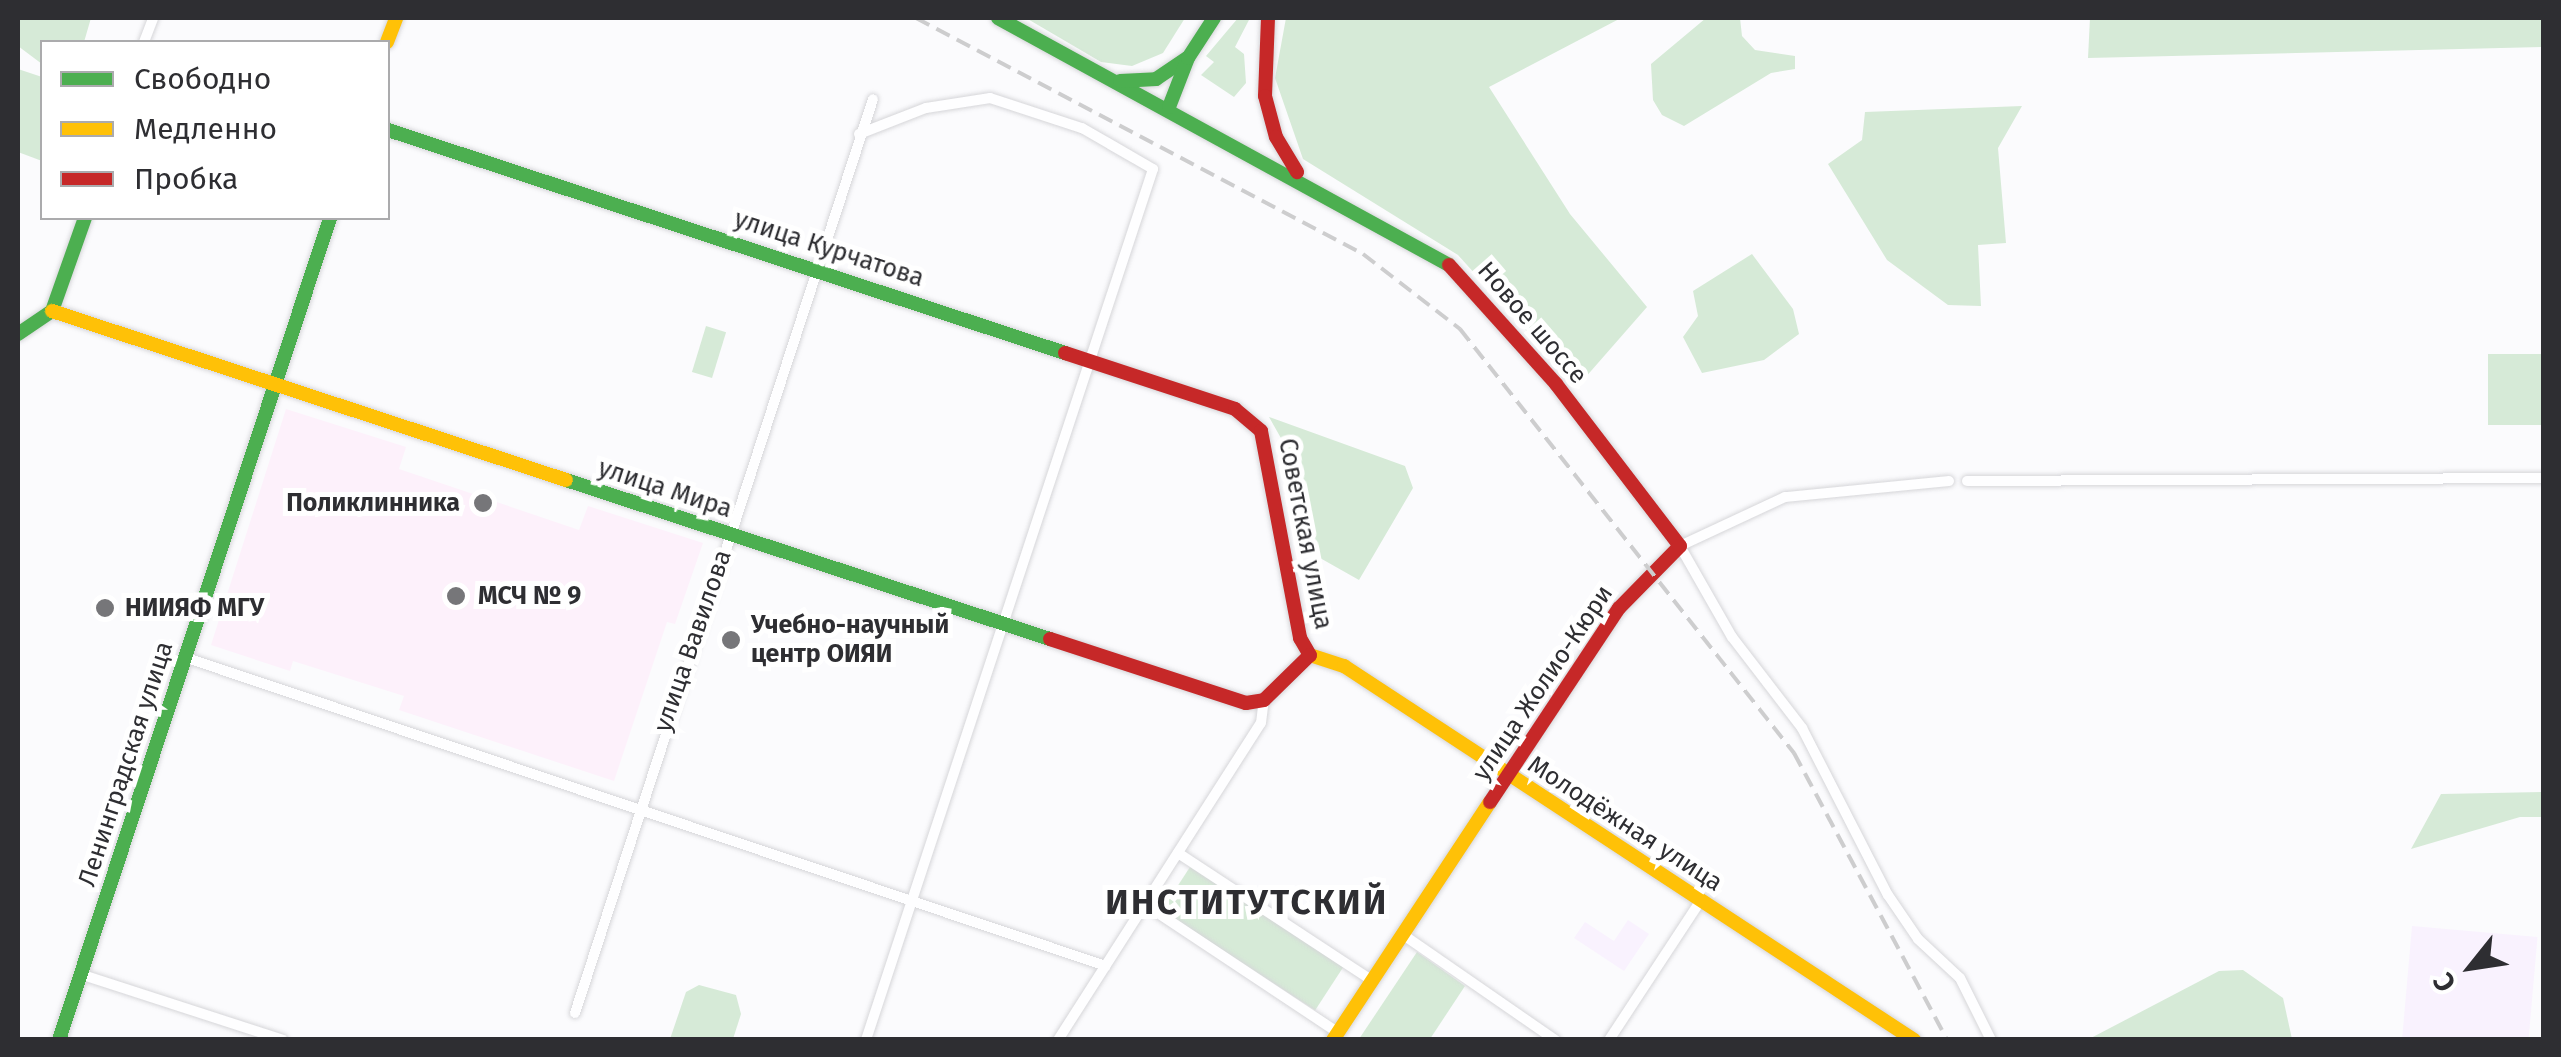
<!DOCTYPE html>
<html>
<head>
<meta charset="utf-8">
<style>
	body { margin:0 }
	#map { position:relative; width:2561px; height:1057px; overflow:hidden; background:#fbfbfd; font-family:"Fira Sans",sans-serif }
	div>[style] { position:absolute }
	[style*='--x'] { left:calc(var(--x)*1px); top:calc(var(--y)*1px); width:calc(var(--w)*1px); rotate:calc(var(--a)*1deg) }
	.commercial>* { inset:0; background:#f9f2fe; transform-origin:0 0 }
	.medical>* { inset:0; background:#fdf1fb }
	.green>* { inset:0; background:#d6ead7; transform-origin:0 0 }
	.roads { filter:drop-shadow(0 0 2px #d6d6d9) drop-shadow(0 0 2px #d6d6d9) }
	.street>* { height:10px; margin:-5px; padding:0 5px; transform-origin:5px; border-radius:5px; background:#fefeff }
	.fast>* { height:14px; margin:-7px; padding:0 7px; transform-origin:7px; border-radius:7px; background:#4caf50 }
	.slow>* { height:14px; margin:-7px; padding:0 7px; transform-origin:7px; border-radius:7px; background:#ffc107 }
	.jam>* { height:14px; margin:-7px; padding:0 7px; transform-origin:7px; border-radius:7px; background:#c62828 }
	.rail>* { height:4px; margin-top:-2px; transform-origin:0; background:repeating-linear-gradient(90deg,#cdcdce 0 15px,transparent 0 23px) }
	.dots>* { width:28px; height:28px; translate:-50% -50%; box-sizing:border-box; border:5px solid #fff; border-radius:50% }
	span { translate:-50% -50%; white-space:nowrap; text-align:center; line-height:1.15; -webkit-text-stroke:10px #fff; paint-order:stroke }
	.street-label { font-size:25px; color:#2e2e32 }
	.poi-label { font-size:25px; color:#2e2e32; font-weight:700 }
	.right { translate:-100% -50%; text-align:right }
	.left { translate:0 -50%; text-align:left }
	.district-label { font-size:35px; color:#2e2e32; font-weight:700; letter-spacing:2.5px }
	.frame { position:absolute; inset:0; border:20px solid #2e2e32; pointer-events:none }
	.legend { position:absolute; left:40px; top:40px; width:350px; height:180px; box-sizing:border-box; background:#fff; border:2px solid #ababad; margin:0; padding:12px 18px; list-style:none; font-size:30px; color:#2e2e32 }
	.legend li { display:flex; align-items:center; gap:20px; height:50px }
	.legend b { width:50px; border:2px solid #ababad }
	.north { position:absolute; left:2421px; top:917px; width:100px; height:100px; -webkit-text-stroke:8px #fff; paint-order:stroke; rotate:240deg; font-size:28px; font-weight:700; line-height:40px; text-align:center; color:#2e2e32 }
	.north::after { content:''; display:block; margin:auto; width:35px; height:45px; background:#2e2e32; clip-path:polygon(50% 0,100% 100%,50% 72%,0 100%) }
</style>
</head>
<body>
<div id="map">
	<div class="commercial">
		<i style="clip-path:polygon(1628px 920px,1649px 934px,1624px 971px,1574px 938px,1585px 922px,1614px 941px)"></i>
		<i style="left:2412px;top:926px;width:126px;height:114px;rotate:5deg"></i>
	</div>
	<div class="medical">
		<i style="clip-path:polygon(286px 409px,406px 447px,399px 469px,579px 530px,588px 506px,703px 543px,675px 624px,667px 622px,614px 781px,399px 710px,404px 696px,293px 661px,290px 671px,211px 645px)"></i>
	</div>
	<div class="green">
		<i style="clip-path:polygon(18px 18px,91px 18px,84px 42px,42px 42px,42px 64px,18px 46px)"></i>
		<i style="clip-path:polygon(1026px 18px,1185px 18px,1163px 53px,1132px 66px,1101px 62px)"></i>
		<i style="clip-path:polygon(1238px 18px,1250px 18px,1235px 47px,1244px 54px,1246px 83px,1234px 97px,1201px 75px,1214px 62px,1206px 56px)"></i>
		<i style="clip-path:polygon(1286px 18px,1621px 18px,1489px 87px,1570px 214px,1647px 307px,1577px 387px,1458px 255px,1303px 159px,1275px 78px)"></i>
		<i style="clip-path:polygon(1706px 18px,1740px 18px,1742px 36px,1755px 50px,1795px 56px,1795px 69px,1771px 73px,1684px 126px,1662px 115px,1653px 100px,1651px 64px)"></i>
		<i style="clip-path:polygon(2090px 18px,2543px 18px,2543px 47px,2088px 58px)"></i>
		<i style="clip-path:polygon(18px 69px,42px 77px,42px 161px,18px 152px)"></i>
		<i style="clip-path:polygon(2022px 106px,1998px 148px,2006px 243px,1978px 245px,1981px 306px,1948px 305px,1887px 260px,1828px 164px,1862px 140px,1865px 112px)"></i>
		<i style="clip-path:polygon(1752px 254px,1793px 309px,1799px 334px,1764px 360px,1702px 373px,1683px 337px,1698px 316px,1693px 291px)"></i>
		<i style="left:706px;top:326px;width:21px;height:48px;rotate:17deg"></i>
		<i style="left:2543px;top:354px;width:71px;height:55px;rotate:90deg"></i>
		<i style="clip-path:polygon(1269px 417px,1405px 466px,1413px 488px,1359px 580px,1297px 545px,1282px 440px)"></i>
		<i style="clip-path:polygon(2543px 792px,2543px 817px,2520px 817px,2411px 849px,2441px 794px)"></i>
		<i style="left:1190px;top:867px;width:183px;height:52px;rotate:33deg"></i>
		<i style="clip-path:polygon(1417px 952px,1465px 986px,1430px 1039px,1359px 1039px)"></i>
		<i style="clip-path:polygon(2243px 970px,2283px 998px,2292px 1039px,2089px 1039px,2219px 971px)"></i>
		<i style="clip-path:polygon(699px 985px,736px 995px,741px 1014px,733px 1039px,670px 1039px,686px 992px)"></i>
	</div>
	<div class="roads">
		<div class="street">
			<i style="--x:144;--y:42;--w:26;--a:-69"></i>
			<i style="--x:859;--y:134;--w:72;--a:-21.2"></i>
			<i style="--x:926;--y:108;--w:65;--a:-8.9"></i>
			<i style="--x:990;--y:98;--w:97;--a:18.1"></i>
			<i style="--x:1082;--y:128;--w:82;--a:30"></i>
			<i style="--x:1153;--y:169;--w:917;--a:108.24"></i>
			<i style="--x:1949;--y:481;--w:165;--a:174.4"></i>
			<i style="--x:1785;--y:497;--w:116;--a:155"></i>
			<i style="--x:1680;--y:546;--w:105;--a:60.3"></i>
			<i style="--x:1732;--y:637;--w:115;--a:52.4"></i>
			<i style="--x:1802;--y:728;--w:188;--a:62.8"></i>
			<i style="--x:1888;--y:895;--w:53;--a:55.7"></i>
			<i style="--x:1918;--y:939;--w:57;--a:42.9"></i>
			<i style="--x:1960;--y:978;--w:69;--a:63.4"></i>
			<i style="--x:1967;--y:481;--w:577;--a:-0.3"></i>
			<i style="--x:184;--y:657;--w:972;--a:18.53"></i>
			<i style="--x:1178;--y:853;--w:231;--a:33.3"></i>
			<i style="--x:1146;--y:905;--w:229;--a:33.6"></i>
			<i style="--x:1402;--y:934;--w:186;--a:34.7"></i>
			<i style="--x:80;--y:974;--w:213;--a:18"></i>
			<i style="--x:575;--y:1013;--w:961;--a:-71.94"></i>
			<i style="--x:1058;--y:1040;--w:376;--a:-57.4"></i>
			<i style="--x:1261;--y:723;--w:23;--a:-83"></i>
			<i style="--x:1609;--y:1040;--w:168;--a:-56.7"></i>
		</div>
		<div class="fast">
			<i style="--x:998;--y:18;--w:514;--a:28.71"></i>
			<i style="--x:1120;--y:81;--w:36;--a:-3"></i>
			<i style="--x:1156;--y:79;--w:37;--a:-34"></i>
			<i style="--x:1169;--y:107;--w:53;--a:-68.8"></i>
			<i style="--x:1188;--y:58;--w:48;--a:-57"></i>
			<i style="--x:388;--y:130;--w:713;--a:18.23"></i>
			<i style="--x:18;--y:334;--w:41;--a:-34.1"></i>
			<i style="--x:52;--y:311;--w:99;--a:-70.5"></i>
			<i style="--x:566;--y:480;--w:509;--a:18.19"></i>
			<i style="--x:59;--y:1040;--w:866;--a:-71.75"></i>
		</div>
		<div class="slow">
			<i style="--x:387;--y:42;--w:26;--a:-69"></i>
			<i style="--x:52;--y:311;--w:541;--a:18.2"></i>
			<i style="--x:1310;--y:655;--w:36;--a:18"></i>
			<i style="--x:1344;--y:666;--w:682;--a:33.27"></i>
			<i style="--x:1333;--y:1040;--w:285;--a:-56.6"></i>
		</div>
		<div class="jam">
			<i style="--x:1268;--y:18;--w:78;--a:92.2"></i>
			<i style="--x:1265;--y:96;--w:42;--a:75"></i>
			<i style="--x:1276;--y:137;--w:41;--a:59"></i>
			<i style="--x:1449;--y:265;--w:160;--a:48"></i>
			<i style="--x:1556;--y:384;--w:204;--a:52.6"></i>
			<i style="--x:1680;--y:546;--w:87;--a:134.5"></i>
			<i style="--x:1619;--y:608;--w:233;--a:123.6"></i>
			<i style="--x:1065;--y:353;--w:179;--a:18.2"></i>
			<i style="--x:1235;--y:409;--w:34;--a:40"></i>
			<i style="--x:1261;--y:431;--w:211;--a:79.3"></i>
			<i style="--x:1300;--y:638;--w:20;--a:60"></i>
			<i style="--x:1050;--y:639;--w:206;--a:18.1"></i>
			<i style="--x:1246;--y:703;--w:18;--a:-9"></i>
			<i style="--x:1264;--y:700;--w:64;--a:-44.4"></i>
		</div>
	</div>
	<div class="rail">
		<i style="--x:916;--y:18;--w:505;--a:27.83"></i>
		<i style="--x:1363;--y:254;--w:123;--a:37.7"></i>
		<i style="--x:1460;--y:329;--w:540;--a:51.77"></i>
		<i style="--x:1794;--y:753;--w:325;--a:61.9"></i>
	</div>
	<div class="dots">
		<i style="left:483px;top:503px;background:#767679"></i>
		<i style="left:456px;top:596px;background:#767679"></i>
		<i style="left:105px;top:608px;background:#767679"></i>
		<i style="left:731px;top:640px;background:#767679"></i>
	</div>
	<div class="street-label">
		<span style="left:829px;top:249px;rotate:18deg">улица Курчатова</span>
		<span style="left:1532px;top:323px;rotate:49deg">Новое шоссе</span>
		<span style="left:665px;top:489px;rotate:18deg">улица Мира</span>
		<span style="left:1305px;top:534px;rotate:79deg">Советская улица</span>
		<span style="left:693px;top:641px;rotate:-71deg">улица Вавилова</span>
		<span style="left:1543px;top:683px;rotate:-56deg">улица Жолио-Кюри</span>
		<span style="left:126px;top:764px;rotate:-72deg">Ленинградская улица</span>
		<span style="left:1625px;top:824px;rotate:33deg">Молодёжная улица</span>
	</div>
	<div class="poi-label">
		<span class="right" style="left:460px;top:503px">Поликлинника</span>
		<span class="left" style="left:478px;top:596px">МСЧ № 9</span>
		<span class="left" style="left:125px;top:608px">НИИЯФ МГУ</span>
		<span class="left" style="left:751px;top:640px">Учебно-научный<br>центр ОИЯИ</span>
	</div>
	<div class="district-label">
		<span style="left:1247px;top:902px">ИНСТИТУТСКИЙ</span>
	</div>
	<div class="frame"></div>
	<ul class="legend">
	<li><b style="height:12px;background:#4caf50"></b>Свободно</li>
	<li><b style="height:12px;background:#ffc107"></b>Медленно</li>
	<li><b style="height:12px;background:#c62828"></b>Пробка</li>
	</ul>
	<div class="north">С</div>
</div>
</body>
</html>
